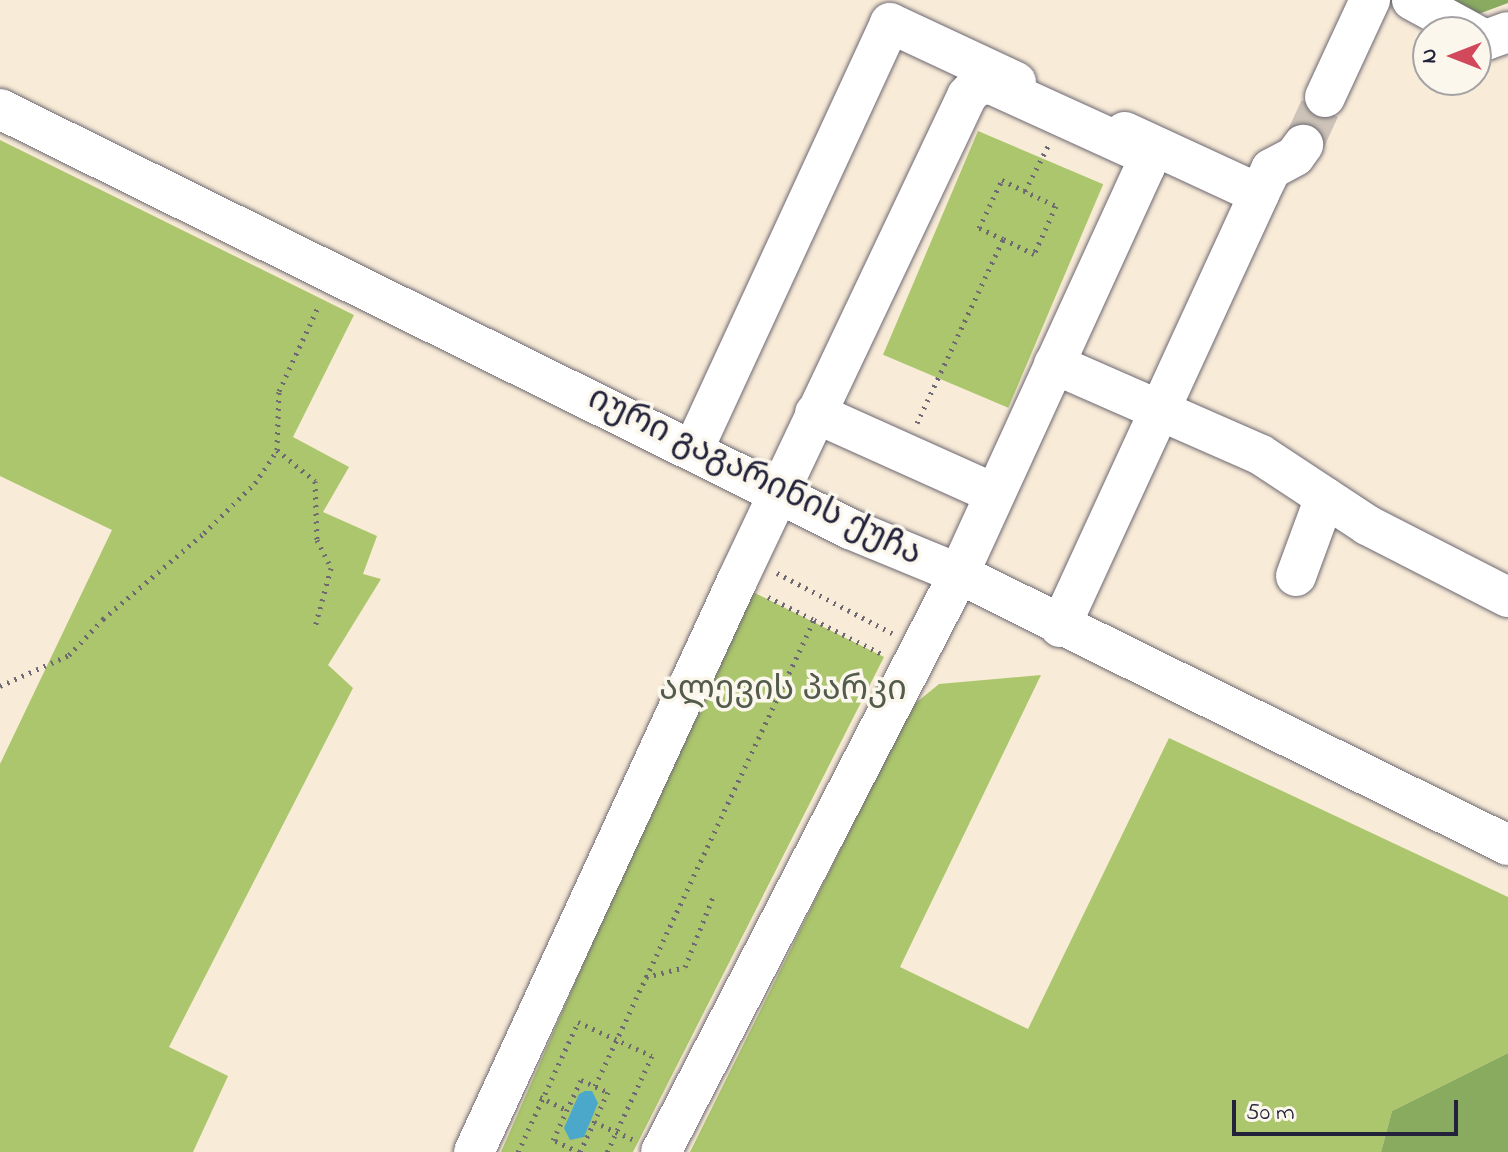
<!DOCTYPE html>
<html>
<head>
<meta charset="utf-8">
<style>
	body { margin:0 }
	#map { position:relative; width:1508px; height:1152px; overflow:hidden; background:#f8ebd7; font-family:"Indie Flower","Noto Sans Georgian",sans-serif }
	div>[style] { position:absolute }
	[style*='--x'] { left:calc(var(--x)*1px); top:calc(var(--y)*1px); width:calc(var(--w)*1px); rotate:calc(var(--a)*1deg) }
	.green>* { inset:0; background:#abc66c; transform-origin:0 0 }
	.forest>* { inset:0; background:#88ab60 }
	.water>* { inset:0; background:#4ca8ca }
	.minor-tunnel>* { height:40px; margin-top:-20px; transform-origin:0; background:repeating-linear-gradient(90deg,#cdc3b8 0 40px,transparent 0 60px) }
	.path>* { height:5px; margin-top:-2.5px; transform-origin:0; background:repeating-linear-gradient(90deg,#6d6872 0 2px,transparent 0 8px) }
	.roads { filter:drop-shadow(0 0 2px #6d6872) drop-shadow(0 0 2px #6d6872) }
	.minor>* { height:40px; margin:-20px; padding:0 20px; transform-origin:20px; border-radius:20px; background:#fff }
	span { translate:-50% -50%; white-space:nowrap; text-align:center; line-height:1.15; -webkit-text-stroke:7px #fbf7ec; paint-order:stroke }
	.street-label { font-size:34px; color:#22223b }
	.park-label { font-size:34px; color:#525b4c }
	.north { position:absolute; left:1412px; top:16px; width:80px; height:80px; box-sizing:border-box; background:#fbf7ec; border:2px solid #a4a2a5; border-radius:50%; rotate:270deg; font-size:22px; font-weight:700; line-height:32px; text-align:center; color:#22223b }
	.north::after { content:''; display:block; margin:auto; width:28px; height:36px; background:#d1495b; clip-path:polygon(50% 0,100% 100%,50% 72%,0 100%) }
	.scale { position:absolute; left:1232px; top:1100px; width:226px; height:36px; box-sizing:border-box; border:4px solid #22223b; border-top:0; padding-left:10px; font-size:24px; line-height:28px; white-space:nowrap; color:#22223b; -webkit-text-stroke:6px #fbf7ec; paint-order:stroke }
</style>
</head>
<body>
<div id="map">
	<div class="green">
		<i style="left:978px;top:131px;width:136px;height:243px;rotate:23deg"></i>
		<i style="clip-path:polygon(0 140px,354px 315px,293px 437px,349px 467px,323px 512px,377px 536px,363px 574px,381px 579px,328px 665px,353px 688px,169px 1047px,228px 1076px,193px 1152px,0 1152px,0 764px,112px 530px,0 476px)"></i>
		<i style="clip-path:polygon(747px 589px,884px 657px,633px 1152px,501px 1152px)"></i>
		<i style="clip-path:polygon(1041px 675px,900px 967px,1028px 1029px,1169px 738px,1508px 897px,1508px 1053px,1392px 1111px,1381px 1152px,690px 1152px,911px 707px,939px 684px)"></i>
	</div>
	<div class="forest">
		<i style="clip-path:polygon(1442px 0,1508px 0,1508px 3px,1457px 22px)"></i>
		<i style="clip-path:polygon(1508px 1053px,1508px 1152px,1381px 1152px,1392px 1111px)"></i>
	</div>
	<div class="water">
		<i style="clip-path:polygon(585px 1091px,592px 1091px,598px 1103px,584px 1137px,570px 1140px,564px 1128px,579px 1094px)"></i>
	</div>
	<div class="minor-tunnel">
		<i style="--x:1303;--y:145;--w:53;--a:-65.4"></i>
	</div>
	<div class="path">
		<i style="--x:1025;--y:191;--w:51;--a:-62.9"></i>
		<i style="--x:917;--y:423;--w:203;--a:-64.9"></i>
		<i style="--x:1003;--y:239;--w:26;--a:-155"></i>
		<i style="--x:979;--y:228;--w:53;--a:-64.4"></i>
		<i style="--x:1002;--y:180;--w:60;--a:25.7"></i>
		<i style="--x:1056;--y:206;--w:53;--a:114.6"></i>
		<i style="--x:1034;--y:254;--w:34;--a:-154"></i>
		<i style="--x:277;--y:450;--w:49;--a:39.2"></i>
		<i style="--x:315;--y:481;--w:59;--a:88.1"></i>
		<i style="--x:317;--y:540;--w:31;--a:63"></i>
		<i style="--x:331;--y:568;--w:61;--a:105.2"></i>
		<i style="--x:777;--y:573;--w:130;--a:27.6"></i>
		<i style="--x:768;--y:597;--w:51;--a:26.6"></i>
		<i style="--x:0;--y:686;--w:76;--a:-24.2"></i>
		<i style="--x:69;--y:655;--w:50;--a:-46.6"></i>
		<i style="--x:103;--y:619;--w:133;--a:-40.4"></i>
		<i style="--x:204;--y:533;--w:71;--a:-44.4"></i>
		<i style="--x:255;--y:483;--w:40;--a:-56"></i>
		<i style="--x:277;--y:450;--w:59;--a:-88.1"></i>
		<i style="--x:279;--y:391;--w:95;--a:-65.1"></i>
		<i style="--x:646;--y:977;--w:40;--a:-14.4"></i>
		<i style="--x:685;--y:967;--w:75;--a:-68.2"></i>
		<i style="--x:595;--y:1086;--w:515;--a:-64.83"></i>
		<i style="--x:814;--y:620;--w:76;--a:26.6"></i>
		<i style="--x:540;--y:1097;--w:30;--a:26"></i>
		<i style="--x:594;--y:1122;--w:42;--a:24.1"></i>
		<i style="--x:518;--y:1152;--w:143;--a:-65.2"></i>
		<i style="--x:578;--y:1022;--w:81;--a:24.7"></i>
		<i style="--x:652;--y:1056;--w:106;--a:115.1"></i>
		<i style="--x:579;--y:1152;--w:29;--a:-155"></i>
		<i style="--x:553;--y:1140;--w:66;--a:-65"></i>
		<i style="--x:581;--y:1080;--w:30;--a:24"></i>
		<i style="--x:608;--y:1092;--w:66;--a:115"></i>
	</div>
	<div class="roads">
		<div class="minor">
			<i style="--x:1412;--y:0;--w:67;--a:28.5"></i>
			<i style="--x:1476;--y:35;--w:11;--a:27"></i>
			<i style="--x:1486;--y:40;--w:23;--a:-20"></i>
			<i style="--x:1325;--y:97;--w:107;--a:-65.1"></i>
			<i style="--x:0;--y:109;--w:948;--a:26.29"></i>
			<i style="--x:850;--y:529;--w:118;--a:22.4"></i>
			<i style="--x:959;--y:574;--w:612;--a:26.27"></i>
			<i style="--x:1259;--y:194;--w:28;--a:-64"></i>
			<i style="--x:1271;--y:169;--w:27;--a:-28"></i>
			<i style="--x:1295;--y:156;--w:14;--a:-54"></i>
			<i style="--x:1054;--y:364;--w:226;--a:23.7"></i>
			<i style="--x:1261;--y:455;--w:127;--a:33.4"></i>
			<i style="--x:1367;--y:525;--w:158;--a:27.1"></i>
			<i style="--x:815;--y:413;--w:197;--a:24.2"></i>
			<i style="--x:693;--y:450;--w:470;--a:-65.2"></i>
			<i style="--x:890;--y:23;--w:139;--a:25.1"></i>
			<i style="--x:1296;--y:576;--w:84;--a:-69.8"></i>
			<i style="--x:1060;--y:627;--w:477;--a:-65.3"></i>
			<i style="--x:1259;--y:194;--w:148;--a:-155.2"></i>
			<i style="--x:474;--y:1152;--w:629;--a:-65.27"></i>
			<i style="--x:737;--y:581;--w:537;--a:-64.63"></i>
			<i style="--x:967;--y:96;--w:13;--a:-48"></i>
			<i style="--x:976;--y:86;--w:15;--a:-8"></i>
			<i style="--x:991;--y:84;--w:164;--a:24.5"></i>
			<i style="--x:1140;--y:152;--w:9;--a:49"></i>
			<i style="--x:1146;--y:159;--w:8;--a:97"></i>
			<i style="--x:1145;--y:167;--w:447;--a:114.6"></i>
			<i style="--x:959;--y:574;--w:650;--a:117.27"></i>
		</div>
	</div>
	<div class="street-label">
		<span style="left:754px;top:478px;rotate:26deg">იური გაგარინის ქუჩა</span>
	</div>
	<div class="park-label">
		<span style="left:783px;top:692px">ალევის პარკი</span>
	</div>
	<div class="north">N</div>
	<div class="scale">50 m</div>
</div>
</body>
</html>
